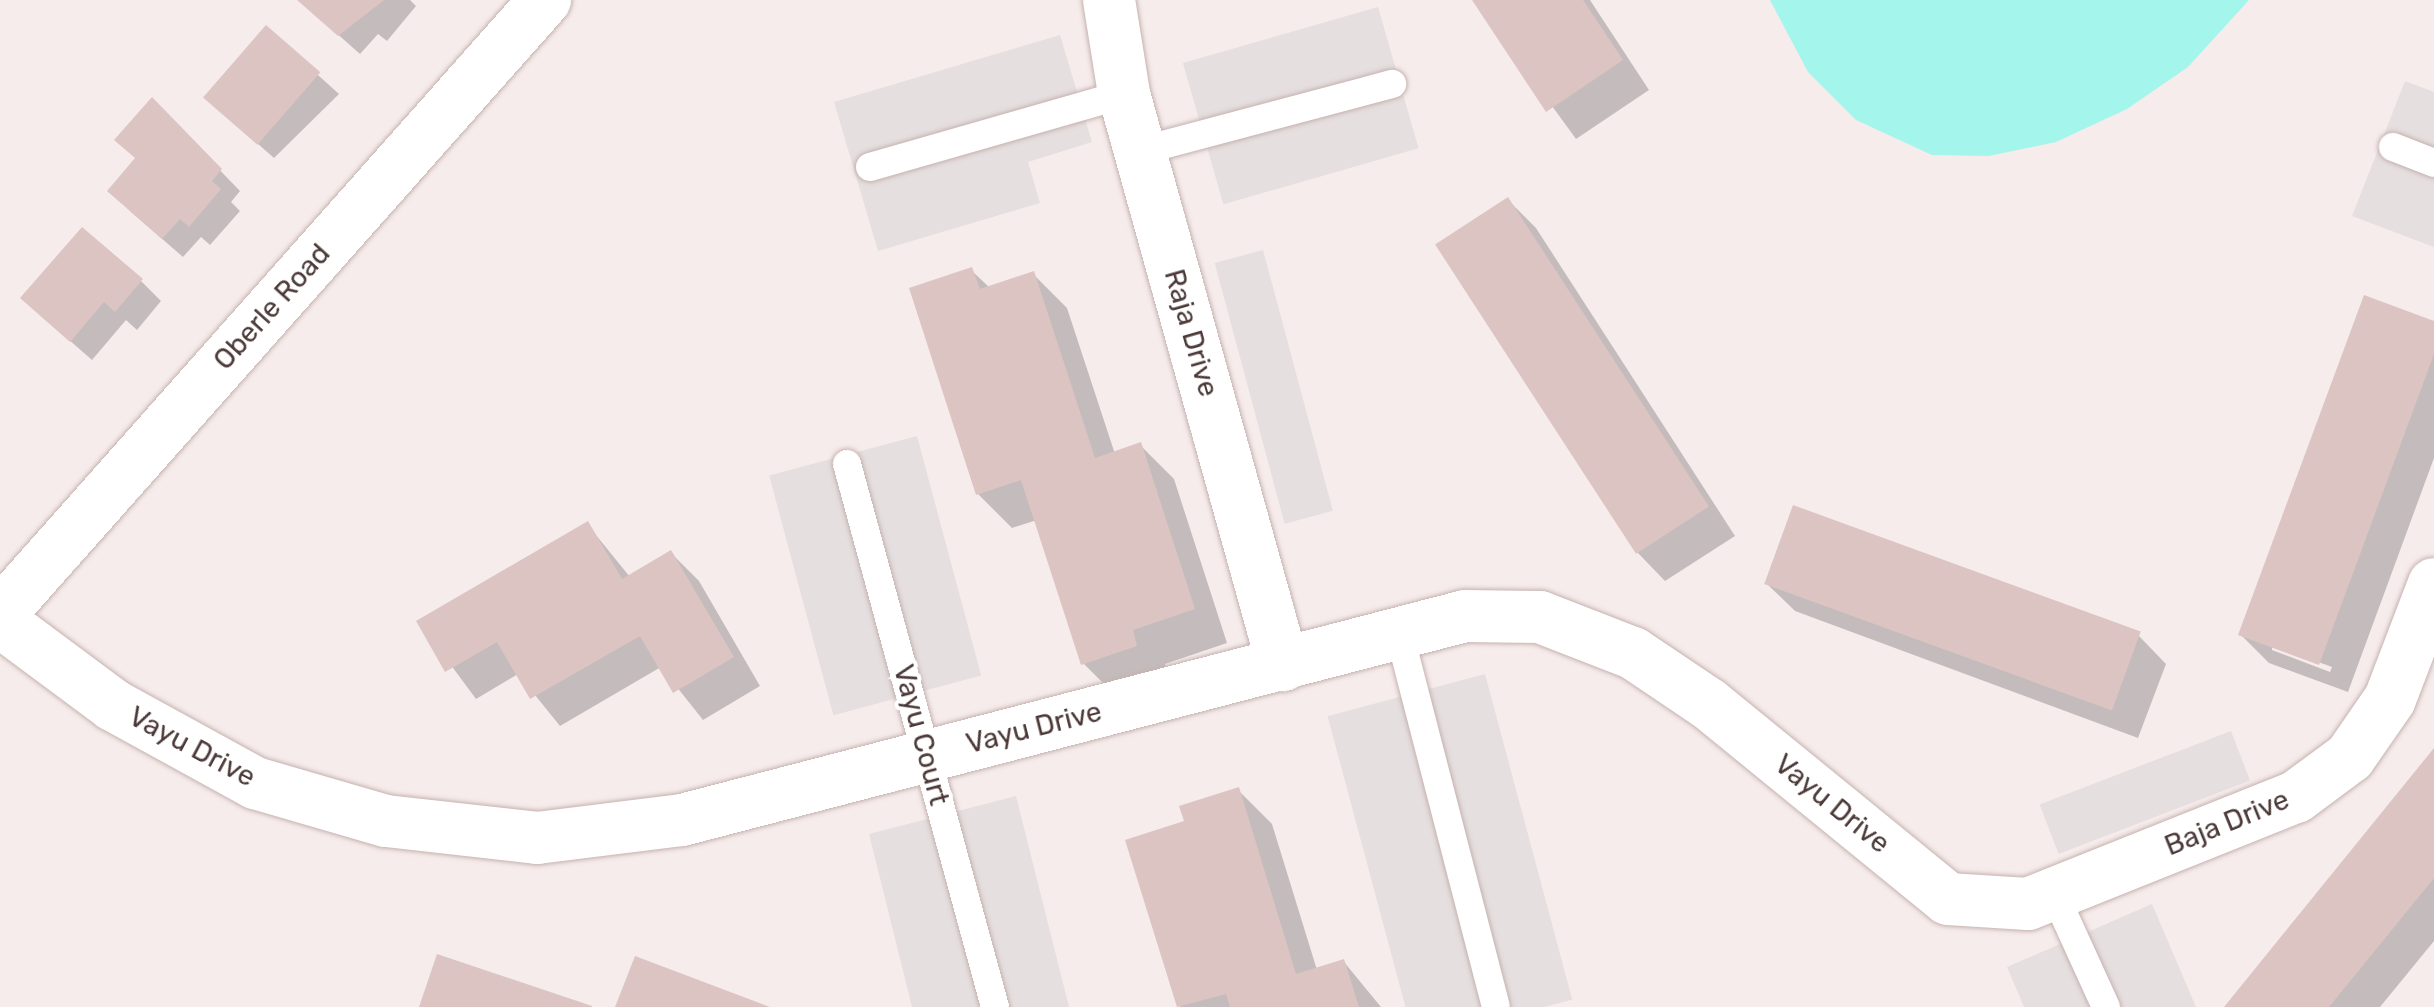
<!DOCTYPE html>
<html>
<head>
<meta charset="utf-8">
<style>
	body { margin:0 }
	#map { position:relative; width:2434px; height:1007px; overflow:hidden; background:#f6eceb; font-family:Rubik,sans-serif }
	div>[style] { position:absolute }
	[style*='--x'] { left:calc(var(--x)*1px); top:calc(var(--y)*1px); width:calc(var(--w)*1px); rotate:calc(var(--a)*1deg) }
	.parking>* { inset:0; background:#e5dfdf; transform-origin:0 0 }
	.water>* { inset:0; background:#a4f5eb }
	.shadow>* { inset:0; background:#0003 }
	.building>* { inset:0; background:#dcc4c2; transform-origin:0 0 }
	.roads { filter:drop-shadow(0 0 2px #c5b2af) drop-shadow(0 0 2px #c5b2af) }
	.service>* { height:28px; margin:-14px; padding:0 14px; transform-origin:14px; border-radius:14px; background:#fff }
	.minor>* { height:52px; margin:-26px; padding:0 26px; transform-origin:26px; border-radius:26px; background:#fff }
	span { translate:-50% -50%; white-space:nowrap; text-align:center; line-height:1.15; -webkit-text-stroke:8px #fff; paint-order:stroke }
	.street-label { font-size:28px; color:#4b3938 }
</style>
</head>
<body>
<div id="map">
	<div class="parking">
		<i style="left:1378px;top:7px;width:147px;height:203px;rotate:74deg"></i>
		<i style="clip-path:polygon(1060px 35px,1092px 142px,1028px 162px,1040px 203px,878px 251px,834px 102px)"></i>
		<i style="clip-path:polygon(2405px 81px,2434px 92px,2434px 247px,2352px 216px)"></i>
		<i style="left:1263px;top:250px;width:270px;height:50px;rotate:75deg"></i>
		<i style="left:917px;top:436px;width:248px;height:153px;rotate:75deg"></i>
		<i style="left:1485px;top:674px;width:337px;height:163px;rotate:75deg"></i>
		<i style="left:2231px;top:731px;width:53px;height:205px;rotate:69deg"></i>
		<i style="clip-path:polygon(1016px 796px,1069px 1007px,912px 1007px,869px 834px)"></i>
		<i style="clip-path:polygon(2152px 904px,2196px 1007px,2024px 1007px,2007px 967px)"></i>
	</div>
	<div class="water">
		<i style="clip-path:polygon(1770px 0,2249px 0,2188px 67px,2127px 109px,2056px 142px,1989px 156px,1932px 155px,1856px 120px,1808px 72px)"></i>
	</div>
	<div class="shadow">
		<i style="clip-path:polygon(299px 0,410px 0,416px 6px,387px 41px,378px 34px,360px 54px)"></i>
		<i style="clip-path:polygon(1475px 0,1590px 0,1649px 90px,1576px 139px)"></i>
		<i style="clip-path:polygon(266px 28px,339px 94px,274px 158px,227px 117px)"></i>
		<i style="clip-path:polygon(152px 100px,240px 191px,231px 202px,240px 211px,210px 245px,201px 237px,183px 257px,130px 211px)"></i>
		<i style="clip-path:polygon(1508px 200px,1536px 228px,1735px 536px,1665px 581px,1637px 552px)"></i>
		<i style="clip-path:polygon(971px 270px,990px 288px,1033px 274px,1067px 308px,1115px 454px,1140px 445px,1174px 479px,1227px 643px,1165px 664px,1170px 680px,1117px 697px,1083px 663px,1037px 520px,1012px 528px,978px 494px)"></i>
		<i style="clip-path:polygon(141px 281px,161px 301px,137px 330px,126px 320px,92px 360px,44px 318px)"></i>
		<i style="clip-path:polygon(evenodd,2434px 323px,2434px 458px,2348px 692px,2269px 663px,2241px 635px,2434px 323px,2272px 645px,2332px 667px,2330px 672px,2272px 650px,2272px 645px)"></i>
		<i style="clip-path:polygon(587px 524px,630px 577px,671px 553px,699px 581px,760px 686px,703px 720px,661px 667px,560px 726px,518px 674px,476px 699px,419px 622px)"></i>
		<i style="clip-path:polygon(1766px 583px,2138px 635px,2166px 664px,2138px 738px,1795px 611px)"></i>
		<i style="clip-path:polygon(2434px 752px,2434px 941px,2380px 1007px,2227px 1007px)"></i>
		<i style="clip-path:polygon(1238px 790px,1272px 824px,1317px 970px,1344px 962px,1381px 1007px,1180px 1007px,1128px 842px,1187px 823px)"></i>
	</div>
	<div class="building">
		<i style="clip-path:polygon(297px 0,384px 0,338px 36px)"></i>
		<i style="clip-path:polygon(1472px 0,1583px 0,1623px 60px,1546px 112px)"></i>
		<i style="left:266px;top:25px;width:72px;height:96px;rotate:41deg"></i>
		<i style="clip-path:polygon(152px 97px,222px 169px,212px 181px,221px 189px,189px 227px,180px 219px,162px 239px,107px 191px,135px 158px,114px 140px)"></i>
		<i style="left:1508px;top:197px;width:369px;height:87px;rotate:57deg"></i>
		<i style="clip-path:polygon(82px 227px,143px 279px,115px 312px,104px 302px,70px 342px,20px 298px)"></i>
		<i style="clip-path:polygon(972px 267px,980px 289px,1034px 271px,1095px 458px,1141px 442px,1195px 609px,1133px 630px,1137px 646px,1081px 665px,1021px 480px,976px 495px,909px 288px)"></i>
		<i style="clip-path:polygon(2364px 295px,2434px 321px,2434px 354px,2319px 665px,2238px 635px)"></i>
		<i style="left:1793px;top:505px;width:370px;height:84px;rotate:20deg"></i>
		<i style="clip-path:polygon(588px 521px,622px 579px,671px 550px,734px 657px,673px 693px,640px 636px,530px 699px,497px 642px,445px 672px,416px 621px)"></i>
		<i style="clip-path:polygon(2434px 748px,2434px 878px,2329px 1007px,2224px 1007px)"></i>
		<i style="clip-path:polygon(1239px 787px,1296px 974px,1344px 959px,1359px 1007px,1230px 1007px,1226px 994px,1177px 1007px,1125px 840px,1184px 821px,1179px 806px)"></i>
		<i style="clip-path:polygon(437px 954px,592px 1006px,592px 1007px,419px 1007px)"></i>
		<i style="clip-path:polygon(635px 956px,770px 1007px,615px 1007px)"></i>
	</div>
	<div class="roads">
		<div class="service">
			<i style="--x:2393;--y:147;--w:44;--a:21.3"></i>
			<i style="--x:1140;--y:151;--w:261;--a:-14.9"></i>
			<i style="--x:870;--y:167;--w:264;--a:-16"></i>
			<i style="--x:847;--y:464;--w:563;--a:74.75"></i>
			<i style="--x:1399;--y:632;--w:386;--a:75.5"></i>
			<i style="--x:2054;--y:893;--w:125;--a:65.5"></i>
		</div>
		<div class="minor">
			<i style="--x:1109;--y:0;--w:95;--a:80.9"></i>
			<i style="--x:1124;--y:94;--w:593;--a:74.44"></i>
			<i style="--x:0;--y:614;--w:821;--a:-48.41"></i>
			<i style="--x:0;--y:621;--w:141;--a:36.6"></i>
			<i style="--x:113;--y:705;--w:162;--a:28.8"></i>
			<i style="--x:255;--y:783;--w:136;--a:16.2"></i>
			<i style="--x:386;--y:821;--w:152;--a:6.4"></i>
			<i style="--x:537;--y:838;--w:146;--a:-7.1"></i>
			<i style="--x:682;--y:820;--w:809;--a:-14.6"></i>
			<i style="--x:1465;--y:616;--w:75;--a:0.8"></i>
			<i style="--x:1540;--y:617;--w:100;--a:21.2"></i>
			<i style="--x:1633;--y:653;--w:92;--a:33.9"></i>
			<i style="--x:1709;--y:704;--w:308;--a:39.2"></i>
			<i style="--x:1948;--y:899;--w:80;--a:3.6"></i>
			<i style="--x:2028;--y:904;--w:289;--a:-21.8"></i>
			<i style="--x:2296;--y:797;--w:67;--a:-36.5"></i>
			<i style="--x:2350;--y:757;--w:70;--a:-55.4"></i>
			<i style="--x:2390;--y:699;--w:123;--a:-69.1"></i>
		</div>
	</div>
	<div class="street-label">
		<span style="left:272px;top:307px;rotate:-48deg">Oberle Road</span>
		<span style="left:1191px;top:333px;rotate:74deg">Raja Drive</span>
		<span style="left:1034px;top:728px;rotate:-14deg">Vayu Drive</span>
		<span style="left:921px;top:735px;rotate:75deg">Vayu Court</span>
		<span style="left:192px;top:747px;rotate:28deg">Vayu Drive</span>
		<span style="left:1832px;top:804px;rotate:39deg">Vayu Drive</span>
		<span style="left:2227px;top:823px;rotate:-22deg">Baja Drive</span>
	</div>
</div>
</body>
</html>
